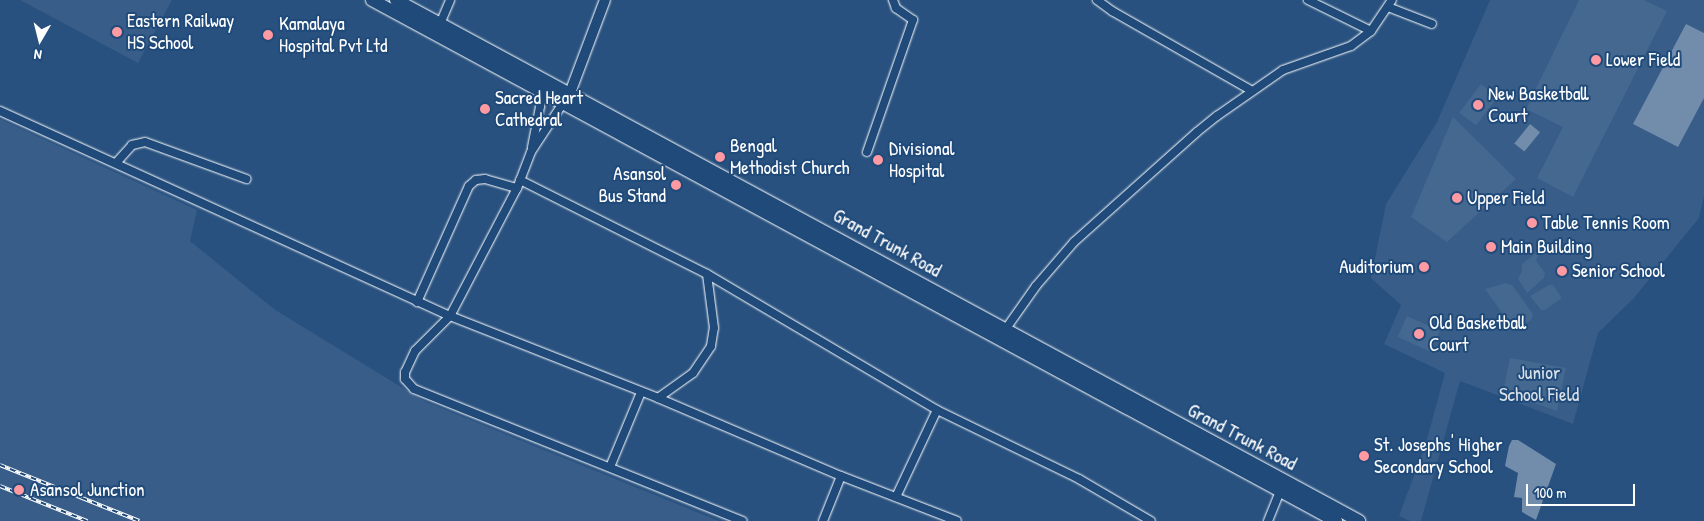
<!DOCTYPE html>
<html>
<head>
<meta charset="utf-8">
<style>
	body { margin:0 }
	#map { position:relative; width:1704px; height:521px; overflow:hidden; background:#28517f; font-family:"Patrick Hand",sans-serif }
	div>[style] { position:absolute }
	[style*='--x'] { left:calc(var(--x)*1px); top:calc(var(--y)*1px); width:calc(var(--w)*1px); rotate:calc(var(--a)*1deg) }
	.built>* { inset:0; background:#375d88 }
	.green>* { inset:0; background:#446890; transform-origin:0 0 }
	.water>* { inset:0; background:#718dab; transform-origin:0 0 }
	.roads { filter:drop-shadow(0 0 1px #fff) drop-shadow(0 0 1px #fff) }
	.minor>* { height:8px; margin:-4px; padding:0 4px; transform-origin:4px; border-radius:4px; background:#1f4a7a }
	.tertiary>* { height:10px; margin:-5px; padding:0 5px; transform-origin:5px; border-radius:5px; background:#1f4a7a }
	.primary>* { height:12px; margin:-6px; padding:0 6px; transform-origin:6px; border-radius:6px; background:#1f4a7a }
	.rail>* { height:4px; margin-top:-2px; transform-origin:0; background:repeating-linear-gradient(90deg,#1f4a7a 0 5.5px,#fff 0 11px); box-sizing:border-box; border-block:1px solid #fff }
	.dots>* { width:14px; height:14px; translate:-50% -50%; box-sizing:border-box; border:2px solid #1f4a7a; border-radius:50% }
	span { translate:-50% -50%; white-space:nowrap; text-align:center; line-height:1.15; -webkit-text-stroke:4px #1f4a7a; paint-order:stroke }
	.poi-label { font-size:19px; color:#fff }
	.left { translate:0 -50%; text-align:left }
	.right { translate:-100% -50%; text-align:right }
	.street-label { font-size:19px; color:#fff }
	.park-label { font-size:19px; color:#dae1e9 }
	.north { position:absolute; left:15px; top:15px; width:50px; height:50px; -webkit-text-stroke:4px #1f4a7a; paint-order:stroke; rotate:188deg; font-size:14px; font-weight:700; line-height:20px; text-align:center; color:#fff }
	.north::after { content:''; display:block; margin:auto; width:18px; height:22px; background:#fff; clip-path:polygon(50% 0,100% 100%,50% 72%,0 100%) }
	.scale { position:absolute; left:1526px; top:484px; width:109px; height:22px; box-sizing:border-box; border:2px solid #fff; border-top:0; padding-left:6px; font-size:15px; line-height:18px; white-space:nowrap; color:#fff; -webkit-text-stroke:4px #1f4a7a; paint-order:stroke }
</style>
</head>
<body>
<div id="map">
	<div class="built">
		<i style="clip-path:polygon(20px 0,172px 0,138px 63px)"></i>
		<i style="clip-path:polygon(1490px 0,1704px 0,1704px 196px,1699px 218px,1634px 298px,1598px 333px,1573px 424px,1460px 381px,1421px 521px,1410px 521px,1399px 516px,1425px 446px,1445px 373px,1384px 344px,1401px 305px,1371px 278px,1386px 204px,1437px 122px)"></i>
		<i style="clip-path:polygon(0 119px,197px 210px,190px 241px,274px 309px,424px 401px,719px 521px,0 521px)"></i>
	</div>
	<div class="green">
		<i style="clip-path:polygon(1579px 0,1644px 0,1667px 11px,1573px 197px,1537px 178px,1563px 127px,1526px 109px)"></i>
		<i style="left:1481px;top:84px;width:21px;height:36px;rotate:37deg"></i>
		<i style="clip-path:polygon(1453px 117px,1516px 179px,1447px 242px,1411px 217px)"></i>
		<i style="clip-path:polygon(1538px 251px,1539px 254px,1536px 261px,1545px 273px,1544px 278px,1527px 293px,1518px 279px,1522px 271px,1522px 264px)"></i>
		<i style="clip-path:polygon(1505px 283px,1512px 285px,1533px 314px,1531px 320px,1514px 330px,1485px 289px)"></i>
		<i style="clip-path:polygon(1549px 285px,1553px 285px,1562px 298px,1545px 310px,1541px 310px,1530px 296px)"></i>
		<i style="left:1407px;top:316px;width:36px;height:23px;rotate:24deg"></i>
		<i style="clip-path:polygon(1510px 358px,1566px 368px,1557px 411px,1503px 392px)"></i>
	</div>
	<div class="water">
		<i style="clip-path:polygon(1686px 24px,1704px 33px,1704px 98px,1678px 147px,1633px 124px)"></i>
		<i style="left:1530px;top:124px;width:13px;height:25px;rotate:39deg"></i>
		<i style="clip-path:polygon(1512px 440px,1518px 440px,1556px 464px,1536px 520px,1522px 512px,1522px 498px,1514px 497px,1518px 473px,1505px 466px,1509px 446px)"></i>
	</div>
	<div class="roads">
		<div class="minor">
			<i style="--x:1097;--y:0;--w:19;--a:36"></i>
			<i style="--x:1112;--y:11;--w:161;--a:29.7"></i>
			<i style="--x:1308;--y:0;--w:70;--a:26.2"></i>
			<i style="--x:1388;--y:7;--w:47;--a:21.1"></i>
			<i style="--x:440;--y:24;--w:26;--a:-67"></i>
			<i style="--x:565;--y:100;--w:62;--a:123.2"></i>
			<i style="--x:531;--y:152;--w:39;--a:111"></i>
			<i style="--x:517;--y:188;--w:144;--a:117.6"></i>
			<i style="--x:450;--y:316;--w:49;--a:135"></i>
			<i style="--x:415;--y:351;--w:23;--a:115"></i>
			<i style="--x:405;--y:372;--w:7;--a:90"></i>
			<i style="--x:405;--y:379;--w:13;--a:48"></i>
			<i style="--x:414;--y:389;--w:354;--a:21.9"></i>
			<i style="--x:0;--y:111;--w:494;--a:24.5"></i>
			<i style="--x:450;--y:316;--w:224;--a:21.5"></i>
			<i style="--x:658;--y:398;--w:199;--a:23.1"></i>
			<i style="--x:841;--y:476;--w:124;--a:21.2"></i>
			<i style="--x:532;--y:147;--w:56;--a:-78.7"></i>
			<i style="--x:867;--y:152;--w:140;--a:-70.8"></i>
			<i style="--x:913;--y:20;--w:21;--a:-145"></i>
			<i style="--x:896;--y:8;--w:9;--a:-111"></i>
			<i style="--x:116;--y:163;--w:24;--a:-48"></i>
			<i style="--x:132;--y:145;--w:13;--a:-13"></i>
			<i style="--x:145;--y:142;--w:108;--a:20.1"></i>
			<i style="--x:520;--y:180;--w:209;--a:26.7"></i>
			<i style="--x:707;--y:274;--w:267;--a:30.6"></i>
			<i style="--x:937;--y:410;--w:158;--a:25.9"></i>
			<i style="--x:1079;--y:479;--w:83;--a:30.3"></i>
			<i style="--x:417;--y:302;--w:127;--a:-65.9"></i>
			<i style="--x:469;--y:186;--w:9;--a:-41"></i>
			<i style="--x:476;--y:180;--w:9;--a:-6"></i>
			<i style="--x:485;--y:179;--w:33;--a:16"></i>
			<i style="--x:1005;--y:330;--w:54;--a:-54.8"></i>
			<i style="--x:1036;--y:286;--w:58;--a:-49.2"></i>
			<i style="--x:1074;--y:242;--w:165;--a:-41.8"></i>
			<i style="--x:1197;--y:132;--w:26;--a:-39"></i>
			<i style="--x:1217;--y:116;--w:80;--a:-34.9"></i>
			<i style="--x:1283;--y:70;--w:72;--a:-19.4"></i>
			<i style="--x:1351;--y:46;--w:25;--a:-37"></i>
			<i style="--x:1371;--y:31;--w:37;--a:-56"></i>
			<i style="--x:658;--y:398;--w:43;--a:-35.5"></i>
			<i style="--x:693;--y:373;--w:32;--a:-56"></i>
			<i style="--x:711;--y:346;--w:18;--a:-81"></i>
			<i style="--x:714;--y:328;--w:54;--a:-97.4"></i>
			<i style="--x:610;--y:467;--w:81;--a:-67.5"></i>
			<i style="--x:896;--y:497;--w:96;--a:-64.8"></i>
			<i style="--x:823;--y:521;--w:48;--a:-68.2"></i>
			<i style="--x:1268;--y:521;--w:35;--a:-68"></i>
		</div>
		<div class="tertiary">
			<i style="--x:570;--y:93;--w:99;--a:-69.4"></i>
		</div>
		<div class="primary">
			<i style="--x:372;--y:0;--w:1096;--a:28.39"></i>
			<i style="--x:396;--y:0;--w:1095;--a:28.41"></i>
		</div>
	</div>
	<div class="rail">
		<i style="--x:0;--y:465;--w:150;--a:21.9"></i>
		<i style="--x:0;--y:486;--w:94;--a:21.9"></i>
	</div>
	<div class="dots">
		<i style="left:117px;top:32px;background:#ff9aa2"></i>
		<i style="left:268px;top:35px;background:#ff9aa2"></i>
		<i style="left:1596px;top:60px;background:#ff9aa2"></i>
		<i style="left:1478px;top:105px;background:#ff9aa2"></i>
		<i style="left:485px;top:109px;background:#ff9aa2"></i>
		<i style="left:720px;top:157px;background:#ff9aa2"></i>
		<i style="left:878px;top:160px;background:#ff9aa2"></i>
		<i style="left:676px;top:185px;background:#ff9aa2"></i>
		<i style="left:1457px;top:198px;background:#ff9aa2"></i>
		<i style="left:1532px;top:223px;background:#ff9aa2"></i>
		<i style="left:1491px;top:247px;background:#ff9aa2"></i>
		<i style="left:1424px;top:267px;background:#ff9aa2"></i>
		<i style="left:1562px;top:271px;background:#ff9aa2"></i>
		<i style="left:1419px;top:334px;background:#ff9aa2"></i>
		<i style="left:1364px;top:456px;background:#ff9aa2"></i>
		<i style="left:19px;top:490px;background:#ff9aa2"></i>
	</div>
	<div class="poi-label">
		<span class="left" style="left:127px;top:32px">Eastern Railway<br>HS School</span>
		<span class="left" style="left:279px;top:35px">Kamalaya<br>Hospital Pvt Ltd</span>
		<span class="left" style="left:1606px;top:60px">Lower Field</span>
		<span class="left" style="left:1488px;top:105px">New Basketball<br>Court</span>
		<span class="left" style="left:495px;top:109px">Sacred Heart<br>Cathedral</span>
		<span class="left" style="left:730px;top:157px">Bengal<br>Methodist Church</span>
		<span class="left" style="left:889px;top:160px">Divisional<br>Hospital</span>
		<span class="right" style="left:666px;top:185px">Asansol<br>Bus Stand</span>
		<span class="left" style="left:1467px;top:198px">Upper Field</span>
		<span class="left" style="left:1542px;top:223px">Table Tennis Room</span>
		<span class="left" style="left:1501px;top:247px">Main Building</span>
		<span class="right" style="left:1414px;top:267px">Auditorium</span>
		<span class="left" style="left:1572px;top:271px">Senior School</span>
		<span class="left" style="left:1429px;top:334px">Old Basketball<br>Court</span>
		<span class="left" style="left:1374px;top:456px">St. Josephs' Higher<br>Secondary School</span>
		<span class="left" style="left:30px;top:490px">Asansol Junction</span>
	</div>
	<div class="street-label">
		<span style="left:887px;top:243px;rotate:29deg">Grand Trunk Road</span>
		<span style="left:1242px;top:437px;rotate:28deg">Grand Trunk Road</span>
	</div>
	<div class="park-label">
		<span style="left:1539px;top:384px">Junior<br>School Field</span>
	</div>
	<div class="north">N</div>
	<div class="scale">100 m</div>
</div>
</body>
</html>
